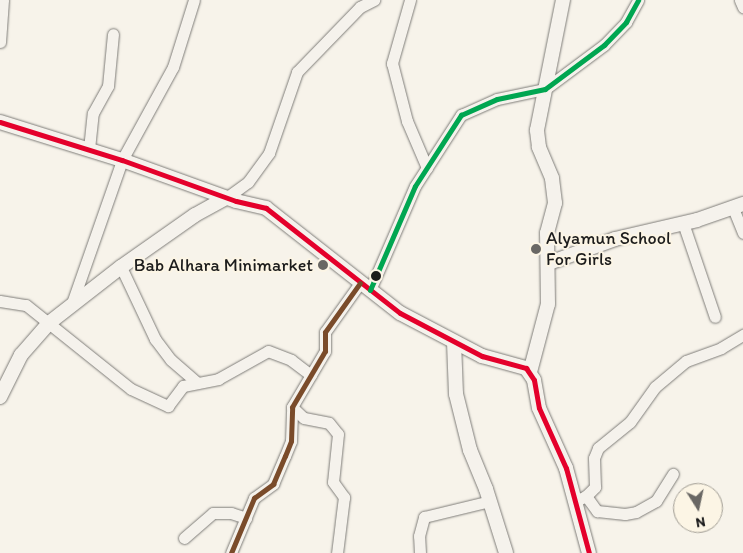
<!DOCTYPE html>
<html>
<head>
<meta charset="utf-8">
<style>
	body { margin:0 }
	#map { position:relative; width:743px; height:553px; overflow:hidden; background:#f7f3ea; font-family:Itim,sans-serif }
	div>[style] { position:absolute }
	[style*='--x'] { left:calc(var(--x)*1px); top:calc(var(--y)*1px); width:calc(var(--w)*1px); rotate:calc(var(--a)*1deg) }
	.roads { filter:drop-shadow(0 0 1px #7f7d79) drop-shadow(0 0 1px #7f7d79) }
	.minor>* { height:11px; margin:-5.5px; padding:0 5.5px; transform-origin:5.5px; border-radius:5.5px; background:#f5f2ec }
	.tertiary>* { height:14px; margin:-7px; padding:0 7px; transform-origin:7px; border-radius:7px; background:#f5f2ec }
	.bus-1>* { height:5px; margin:-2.5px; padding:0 2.5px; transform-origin:2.5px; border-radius:2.5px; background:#e4002b }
	.bus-2>* { height:5px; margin:-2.5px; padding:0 2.5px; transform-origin:2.5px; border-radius:2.5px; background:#00a651 }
	.bus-3>* { height:5px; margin:-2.5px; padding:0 2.5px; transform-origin:2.5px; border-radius:2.5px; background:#7a4b2a }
	.dots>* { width:14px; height:14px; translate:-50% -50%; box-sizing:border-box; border:2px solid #fcf5e5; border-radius:50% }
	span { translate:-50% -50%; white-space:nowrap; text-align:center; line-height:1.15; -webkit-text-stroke:4px #fcf5e5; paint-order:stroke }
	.poi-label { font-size:18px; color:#1c1c1c }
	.left { translate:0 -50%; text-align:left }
	.right { translate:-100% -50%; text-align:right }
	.north { position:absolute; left:673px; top:483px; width:50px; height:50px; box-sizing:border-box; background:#fcf5e5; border:1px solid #a29e95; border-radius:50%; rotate:170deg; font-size:14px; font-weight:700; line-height:20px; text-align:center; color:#1c1c1c }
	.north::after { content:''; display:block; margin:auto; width:18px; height:22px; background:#696764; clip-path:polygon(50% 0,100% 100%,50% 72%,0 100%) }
</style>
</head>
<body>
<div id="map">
	<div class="roads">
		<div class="minor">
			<i style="--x:410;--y:0;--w:66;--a:105.9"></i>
			<i style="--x:392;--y:63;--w:60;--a:75.5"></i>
			<i style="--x:407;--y:121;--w:51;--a:66.9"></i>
			<i style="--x:740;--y:0;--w:8;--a:67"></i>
			<i style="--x:0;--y:42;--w:42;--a:-85.9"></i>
			<i style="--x:89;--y:149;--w:36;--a:-84"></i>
			<i style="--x:93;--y:113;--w:31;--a:-61"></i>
			<i style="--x:108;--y:86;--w:52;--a:-84.5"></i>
			<i style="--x:226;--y:198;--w:27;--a:-36"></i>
			<i style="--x:248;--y:182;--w:36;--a:-54"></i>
			<i style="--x:269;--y:153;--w:86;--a:-70.9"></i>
			<i style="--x:297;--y:72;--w:91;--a:-45.9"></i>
			<i style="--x:360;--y:7;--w:16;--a:-27"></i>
			<i style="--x:733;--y:208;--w:27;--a:68"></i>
			<i style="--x:683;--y:223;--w:99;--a:71.2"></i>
			<i style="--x:121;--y:267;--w:80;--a:64.7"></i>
			<i style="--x:155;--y:339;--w:26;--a:53"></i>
			<i style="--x:171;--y:360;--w:35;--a:41"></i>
			<i style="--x:370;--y:290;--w:113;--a:-66.6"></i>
			<i style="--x:415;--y:186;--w:85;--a:-57.1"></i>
			<i style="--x:461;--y:115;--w:39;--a:-24"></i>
			<i style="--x:497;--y:99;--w:49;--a:-11.8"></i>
			<i style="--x:545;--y:89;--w:74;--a:-36.7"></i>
			<i style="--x:604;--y:45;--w:32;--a:-46"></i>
			<i style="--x:626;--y:22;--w:25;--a:-61"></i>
			<i style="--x:0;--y:301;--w:26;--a:9"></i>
			<i style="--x:26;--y:305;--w:134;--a:38.7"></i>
			<i style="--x:131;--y:389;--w:41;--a:24.7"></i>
			<i style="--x:168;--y:406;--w:25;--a:-53"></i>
			<i style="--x:183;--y:386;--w:36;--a:-11"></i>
			<i style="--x:218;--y:379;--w:57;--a:-29.2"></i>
			<i style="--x:268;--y:351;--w:25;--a:21"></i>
			<i style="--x:291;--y:360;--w:25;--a:37"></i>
			<i style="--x:71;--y:306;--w:155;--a:-70.7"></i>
			<i style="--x:122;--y:160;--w:106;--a:-61.3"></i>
			<i style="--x:173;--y:67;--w:70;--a:-72.6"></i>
			<i style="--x:292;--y:407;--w:16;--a:43"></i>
			<i style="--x:304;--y:418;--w:25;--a:11"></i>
			<i style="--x:329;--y:423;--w:14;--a:51"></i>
			<i style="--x:338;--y:434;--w:48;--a:95.9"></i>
			<i style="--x:333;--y:482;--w:19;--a:54"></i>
			<i style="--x:344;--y:497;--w:56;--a:97.1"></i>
			<i style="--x:586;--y:496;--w:19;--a:54"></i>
			<i style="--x:597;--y:511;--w:28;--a:6"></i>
			<i style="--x:625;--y:514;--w:11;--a:-10"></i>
			<i style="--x:636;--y:512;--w:23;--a:-29"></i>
			<i style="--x:656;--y:501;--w:32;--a:-58"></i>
			<i style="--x:574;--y:502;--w:13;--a:-27"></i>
			<i style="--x:586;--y:496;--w:13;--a:-45"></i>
			<i style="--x:595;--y:487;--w:29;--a:-92"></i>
			<i style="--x:594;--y:458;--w:11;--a:-68"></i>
			<i style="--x:598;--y:448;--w:41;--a:-39.1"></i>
			<i style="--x:630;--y:422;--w:43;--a:-54.5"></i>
			<i style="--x:655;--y:387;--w:40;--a:-40"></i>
			<i style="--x:686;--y:361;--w:37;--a:-20"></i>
			<i style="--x:721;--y:348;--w:26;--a:-31"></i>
			<i style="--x:184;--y:538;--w:38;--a:-41"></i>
			<i style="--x:213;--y:513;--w:18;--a:0"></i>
			<i style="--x:231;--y:513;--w:16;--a:18"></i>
			<i style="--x:231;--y:553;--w:60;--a:-67.3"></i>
			<i style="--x:254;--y:498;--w:24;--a:-36"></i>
			<i style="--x:273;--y:484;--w:30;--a:-67"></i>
			<i style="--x:285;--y:456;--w:16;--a:-68"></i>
			<i style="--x:291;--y:441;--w:34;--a:-88"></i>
			<i style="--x:292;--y:407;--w:65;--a:-59.5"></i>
			<i style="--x:325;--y:351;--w:19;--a:-90"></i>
			<i style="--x:325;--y:332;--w:60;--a:-54.5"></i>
			<i style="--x:420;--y:553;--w:17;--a:-93"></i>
			<i style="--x:419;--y:536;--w:20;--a:-75"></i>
			<i style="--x:424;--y:517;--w:68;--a:-13.6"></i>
		</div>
		<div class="tertiary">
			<i style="--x:0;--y:122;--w:128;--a:17.3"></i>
			<i style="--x:122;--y:160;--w:121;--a:19.8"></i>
			<i style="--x:236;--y:201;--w:31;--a:13"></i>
			<i style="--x:266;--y:208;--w:170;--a:38.1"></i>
			<i style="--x:400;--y:313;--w:93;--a:27.7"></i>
			<i style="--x:482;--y:356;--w:46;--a:15.3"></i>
			<i style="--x:526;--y:368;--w:14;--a:56"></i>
			<i style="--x:534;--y:380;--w:28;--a:80"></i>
			<i style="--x:539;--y:408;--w:66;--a:65.8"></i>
			<i style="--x:566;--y:468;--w:88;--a:74.9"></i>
			<i style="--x:549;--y:263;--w:70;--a:-20"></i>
			<i style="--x:615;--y:239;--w:84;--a:-13"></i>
			<i style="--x:697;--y:220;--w:49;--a:-19.2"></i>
			<i style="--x:454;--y:342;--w:52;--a:87.8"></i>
			<i style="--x:456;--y:394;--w:58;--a:76"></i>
			<i style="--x:470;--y:450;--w:42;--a:67.7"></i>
			<i style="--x:486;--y:489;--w:67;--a:72.6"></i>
			<i style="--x:530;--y:372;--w:70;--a:-75.2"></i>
			<i style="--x:548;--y:304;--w:71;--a:-90.8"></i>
			<i style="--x:547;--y:233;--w:31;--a:-75"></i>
			<i style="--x:555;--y:203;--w:25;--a:-97"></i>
			<i style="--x:552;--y:178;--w:34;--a:-113"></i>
			<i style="--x:539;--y:147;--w:17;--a:-97"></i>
			<i style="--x:537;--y:130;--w:133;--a:-78.7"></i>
			<i style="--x:0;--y:397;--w:47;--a:-63.4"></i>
			<i style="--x:21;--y:355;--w:43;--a:-48.8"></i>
			<i style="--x:49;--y:323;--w:91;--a:-37.9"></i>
			<i style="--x:121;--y:267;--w:90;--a:-35.1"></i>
			<i style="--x:195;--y:215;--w:35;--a:-29"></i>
		</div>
	</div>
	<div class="bus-1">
		<i style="--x:0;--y:122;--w:128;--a:17.3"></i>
		<i style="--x:122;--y:160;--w:121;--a:19.8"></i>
		<i style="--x:236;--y:201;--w:31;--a:13"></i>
		<i style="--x:266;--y:208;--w:170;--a:38.1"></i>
		<i style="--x:400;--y:313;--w:93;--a:27.7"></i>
		<i style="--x:482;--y:356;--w:46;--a:15.3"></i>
		<i style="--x:526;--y:368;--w:14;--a:56"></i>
		<i style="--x:534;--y:380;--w:28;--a:80"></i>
		<i style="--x:539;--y:408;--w:66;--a:65.8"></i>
		<i style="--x:566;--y:468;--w:88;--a:74.9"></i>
	</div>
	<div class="bus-2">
		<i style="--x:370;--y:290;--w:113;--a:-66.6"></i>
		<i style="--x:415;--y:186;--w:85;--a:-57.1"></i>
		<i style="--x:461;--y:115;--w:39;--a:-24"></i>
		<i style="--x:497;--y:99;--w:49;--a:-11.8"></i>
		<i style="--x:545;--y:89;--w:74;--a:-36.7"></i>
		<i style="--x:604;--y:45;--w:32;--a:-46"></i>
		<i style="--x:626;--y:22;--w:25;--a:-61"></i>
	</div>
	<div class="bus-3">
		<i style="--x:231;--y:553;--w:60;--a:-67.3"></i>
		<i style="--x:254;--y:498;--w:24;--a:-36"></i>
		<i style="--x:273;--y:484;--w:30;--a:-67"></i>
		<i style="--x:285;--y:456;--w:16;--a:-68"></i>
		<i style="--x:291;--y:441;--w:34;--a:-88"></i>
		<i style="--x:292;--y:407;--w:65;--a:-59.5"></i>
		<i style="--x:325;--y:351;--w:19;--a:-90"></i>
		<i style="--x:325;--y:332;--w:60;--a:-54.5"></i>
	</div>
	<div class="dots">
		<i style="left:536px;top:249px;background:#696764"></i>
		<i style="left:323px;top:265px;background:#696764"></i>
		<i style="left:376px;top:276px;background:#1c1c1c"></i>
	</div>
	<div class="poi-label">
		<span class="left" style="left:546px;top:249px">Alyamun School<br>For Girls</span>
		<span class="right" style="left:313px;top:265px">Bab Alhara Minimarket</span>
	</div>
	<div class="north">N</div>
</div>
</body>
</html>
